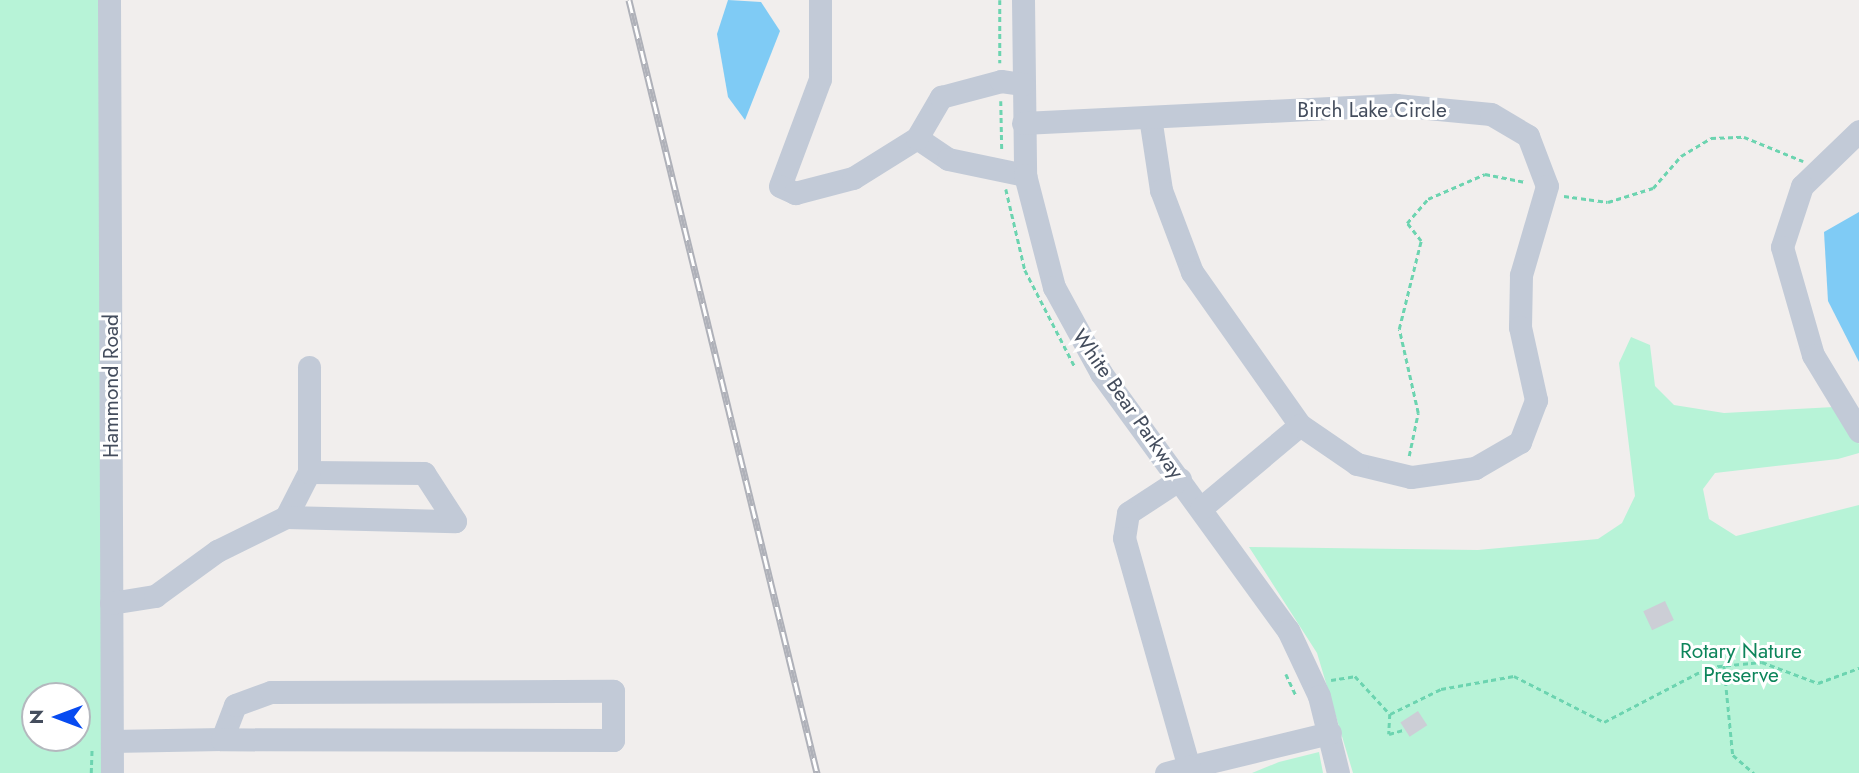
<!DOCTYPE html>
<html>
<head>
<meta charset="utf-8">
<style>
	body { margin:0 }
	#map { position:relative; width:1859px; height:773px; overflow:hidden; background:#f1eeed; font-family:Jost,sans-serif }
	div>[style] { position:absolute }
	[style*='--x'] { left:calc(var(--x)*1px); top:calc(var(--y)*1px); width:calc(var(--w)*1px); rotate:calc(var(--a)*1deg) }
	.green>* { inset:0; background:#b7f3d7 }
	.water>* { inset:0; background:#7fcbf5 }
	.building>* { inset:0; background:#ccced6; transform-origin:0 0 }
	.path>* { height:2.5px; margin-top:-1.25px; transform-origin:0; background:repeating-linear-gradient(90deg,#6cd4b0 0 5px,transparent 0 8.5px) }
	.minor>* { height:23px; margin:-11.5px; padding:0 11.5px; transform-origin:11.5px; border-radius:11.5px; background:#c2cad7 }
	.rail>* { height:7px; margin-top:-3.5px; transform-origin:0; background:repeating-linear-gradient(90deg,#fff 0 13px,#afb1b9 0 26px); box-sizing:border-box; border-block:2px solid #afb1b9 }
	span { translate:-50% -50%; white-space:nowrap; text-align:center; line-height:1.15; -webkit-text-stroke:6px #fff; paint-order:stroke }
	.street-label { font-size:21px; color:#444d5d }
	.park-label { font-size:21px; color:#0d855b }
	.north { position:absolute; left:21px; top:682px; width:70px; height:70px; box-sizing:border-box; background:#fff; border:2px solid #b4b8be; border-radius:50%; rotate:270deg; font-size:19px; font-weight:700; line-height:28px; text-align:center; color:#444d5d }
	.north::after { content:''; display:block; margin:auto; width:24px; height:32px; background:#074bf1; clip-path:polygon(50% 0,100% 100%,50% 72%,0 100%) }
</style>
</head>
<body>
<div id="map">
	<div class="green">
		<i style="clip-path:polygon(evenodd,0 0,109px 0,110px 773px,0 773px,0 0,35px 696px,77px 696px,77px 738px,35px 738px,35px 696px)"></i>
		<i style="clip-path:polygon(1631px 337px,1650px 345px,1655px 386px,1674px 405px,1724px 413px,1834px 407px,1859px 444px,1859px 453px,1838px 459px,1715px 473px,1703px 489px,1709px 519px,1736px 536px,1859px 505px,1859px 773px,1353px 773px,1317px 653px,1249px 547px,1478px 550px,1598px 539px,1622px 523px,1635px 496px,1619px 363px)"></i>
		<i style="clip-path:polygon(1319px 752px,1323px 773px,1252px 773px,1279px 762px)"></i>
	</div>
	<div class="water">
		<i style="clip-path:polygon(728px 0,761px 2px,780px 31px,745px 120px,728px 97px,717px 34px)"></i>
		<i style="clip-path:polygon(1859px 212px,1859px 362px,1828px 301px,1824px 232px)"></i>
	</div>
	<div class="building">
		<i style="left:1665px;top:601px;width:21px;height:24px;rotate:65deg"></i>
		<i style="left:1418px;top:711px;width:17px;height:21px;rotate:57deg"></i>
	</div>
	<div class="path">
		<i style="--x:1000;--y:0;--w:63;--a:90"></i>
		<i style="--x:1001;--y:101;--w:50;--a:88.9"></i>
		<i style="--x:1006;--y:189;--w:83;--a:76.8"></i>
		<i style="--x:1025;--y:270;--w:109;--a:62.7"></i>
		<i style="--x:1564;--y:196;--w:44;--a:7.8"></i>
		<i style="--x:1608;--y:202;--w:47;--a:-17.3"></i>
		<i style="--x:1653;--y:188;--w:43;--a:-48.8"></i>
		<i style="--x:1681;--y:156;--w:35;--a:-31"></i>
		<i style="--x:1711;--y:138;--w:33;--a:-2"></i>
		<i style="--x:1744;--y:137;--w:64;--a:22.1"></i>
		<i style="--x:1409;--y:456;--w:44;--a:-78.2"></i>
		<i style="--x:1418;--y:413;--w:86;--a:-102.7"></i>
		<i style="--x:1399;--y:329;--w:91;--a:-76"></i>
		<i style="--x:1421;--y:241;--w:23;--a:-128"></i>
		<i style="--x:1407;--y:223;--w:32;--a:-49"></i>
		<i style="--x:1428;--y:199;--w:62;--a:-23.7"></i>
		<i style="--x:1485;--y:174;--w:41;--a:11.3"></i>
		<i style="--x:1724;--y:664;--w:91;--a:84.4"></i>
		<i style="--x:1733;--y:755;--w:28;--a:41"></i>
		<i style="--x:1286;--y:674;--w:23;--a:65"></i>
		<i style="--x:1331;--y:680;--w:24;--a:-9"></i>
		<i style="--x:1355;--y:676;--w:52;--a:47.4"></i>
		<i style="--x:1390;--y:714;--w:57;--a:-26.1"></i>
		<i style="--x:1441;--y:689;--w:74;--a:-10.1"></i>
		<i style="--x:1514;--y:676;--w:101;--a:27.1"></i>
		<i style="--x:1604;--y:722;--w:119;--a:-27.6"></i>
		<i style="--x:1709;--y:667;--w:53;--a:-5.4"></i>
		<i style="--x:1762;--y:662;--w:60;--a:20.6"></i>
		<i style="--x:1818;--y:683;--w:44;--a:-20.1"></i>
		<i style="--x:1390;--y:714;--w:20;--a:93"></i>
		<i style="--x:1389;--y:734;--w:15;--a:-16"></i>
		<i style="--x:91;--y:773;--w:25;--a:-88"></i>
	</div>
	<div class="minor">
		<i style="--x:109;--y:0;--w:773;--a:89.78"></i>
		<i style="--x:820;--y:0;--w:79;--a:90"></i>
		<i style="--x:820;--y:79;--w:114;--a:110.5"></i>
		<i style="--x:780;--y:186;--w:17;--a:25"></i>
		<i style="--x:795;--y:193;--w:60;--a:-14.5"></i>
		<i style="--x:853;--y:178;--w:75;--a:-32"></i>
		<i style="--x:917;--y:138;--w:37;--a:34"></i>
		<i style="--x:948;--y:159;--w:79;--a:11.7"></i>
		<i style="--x:1023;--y:0;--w:175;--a:89.3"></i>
		<i style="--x:1025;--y:175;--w:116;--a:75.5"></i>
		<i style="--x:1054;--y:287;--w:98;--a:61.3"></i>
		<i style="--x:1101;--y:373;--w:318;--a:54"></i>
		<i style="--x:1288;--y:630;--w:73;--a:64.8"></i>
		<i style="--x:1319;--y:696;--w:79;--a:76.1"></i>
		<i style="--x:1150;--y:117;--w:74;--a:81.4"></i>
		<i style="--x:1161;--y:190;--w:88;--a:69.3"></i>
		<i style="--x:1192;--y:272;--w:187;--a:54.8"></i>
		<i style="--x:1300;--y:425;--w:129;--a:140"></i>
		<i style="--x:1023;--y:123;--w:373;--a:-2.8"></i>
		<i style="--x:1396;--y:105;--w:95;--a:5.4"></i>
		<i style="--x:1491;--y:114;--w:43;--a:30.7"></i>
		<i style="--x:1528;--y:136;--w:53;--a:69.2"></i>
		<i style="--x:1547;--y:186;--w:93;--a:106.3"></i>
		<i style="--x:1521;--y:275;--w:52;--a:91.1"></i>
		<i style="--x:1520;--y:327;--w:75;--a:77.6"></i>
		<i style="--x:1536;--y:400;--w:45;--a:110.9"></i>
		<i style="--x:1520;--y:442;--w:52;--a:150"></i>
		<i style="--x:1475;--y:468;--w:65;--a:172"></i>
		<i style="--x:1411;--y:477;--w:56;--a:-166.5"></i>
		<i style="--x:1357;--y:464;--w:69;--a:-145.6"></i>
		<i style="--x:1859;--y:131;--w:79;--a:136"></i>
		<i style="--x:1802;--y:186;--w:64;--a:108.2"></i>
		<i style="--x:1782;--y:247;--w:112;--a:74"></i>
		<i style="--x:1813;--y:355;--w:89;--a:58.8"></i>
		<i style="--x:917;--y:138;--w:48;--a:-59.7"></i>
		<i style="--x:941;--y:97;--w:62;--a:-14.9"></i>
		<i style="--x:1001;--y:81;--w:22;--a:8"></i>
		<i style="--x:1180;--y:479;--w:62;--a:146.8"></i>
		<i style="--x:1128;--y:513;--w:25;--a:99"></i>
		<i style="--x:1124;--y:538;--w:238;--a:74.2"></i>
		<i style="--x:1189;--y:767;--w:145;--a:-13.6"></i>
		<i style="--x:286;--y:517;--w:51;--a:-62.9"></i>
		<i style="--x:111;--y:603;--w:45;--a:-9"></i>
		<i style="--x:155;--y:596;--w:77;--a:-36"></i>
		<i style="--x:217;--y:551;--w:77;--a:-26.2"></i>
		<i style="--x:286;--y:517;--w:169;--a:1.4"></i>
		<i style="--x:455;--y:521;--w:57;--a:-122.9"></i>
		<i style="--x:424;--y:473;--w:115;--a:-179.5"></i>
		<i style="--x:309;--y:472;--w:105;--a:-90"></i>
		<i style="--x:112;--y:741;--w:110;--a:-1"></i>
		<i style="--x:222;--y:739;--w:36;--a:-69"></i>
		<i style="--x:235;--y:705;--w:38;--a:-20"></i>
		<i style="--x:271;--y:692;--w:342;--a:-0.2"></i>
		<i style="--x:613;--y:691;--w:49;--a:90"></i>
		<i style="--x:613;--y:740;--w:391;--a:-179.9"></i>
		<i style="--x:1166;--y:773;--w:24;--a:-15"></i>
	</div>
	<div class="rail">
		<i style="--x:629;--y:0;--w:796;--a:76.33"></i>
	</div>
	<div class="street-label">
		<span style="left:1372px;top:110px">Birch Lake Circle</span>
		<span style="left:111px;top:386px;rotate:-90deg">Hammond Road</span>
		<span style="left:1128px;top:404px;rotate:55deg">White Bear Parkway</span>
	</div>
	<div class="park-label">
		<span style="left:1741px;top:663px">Rotary Nature<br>Preserve</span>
	</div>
	<div class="north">N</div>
</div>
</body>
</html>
